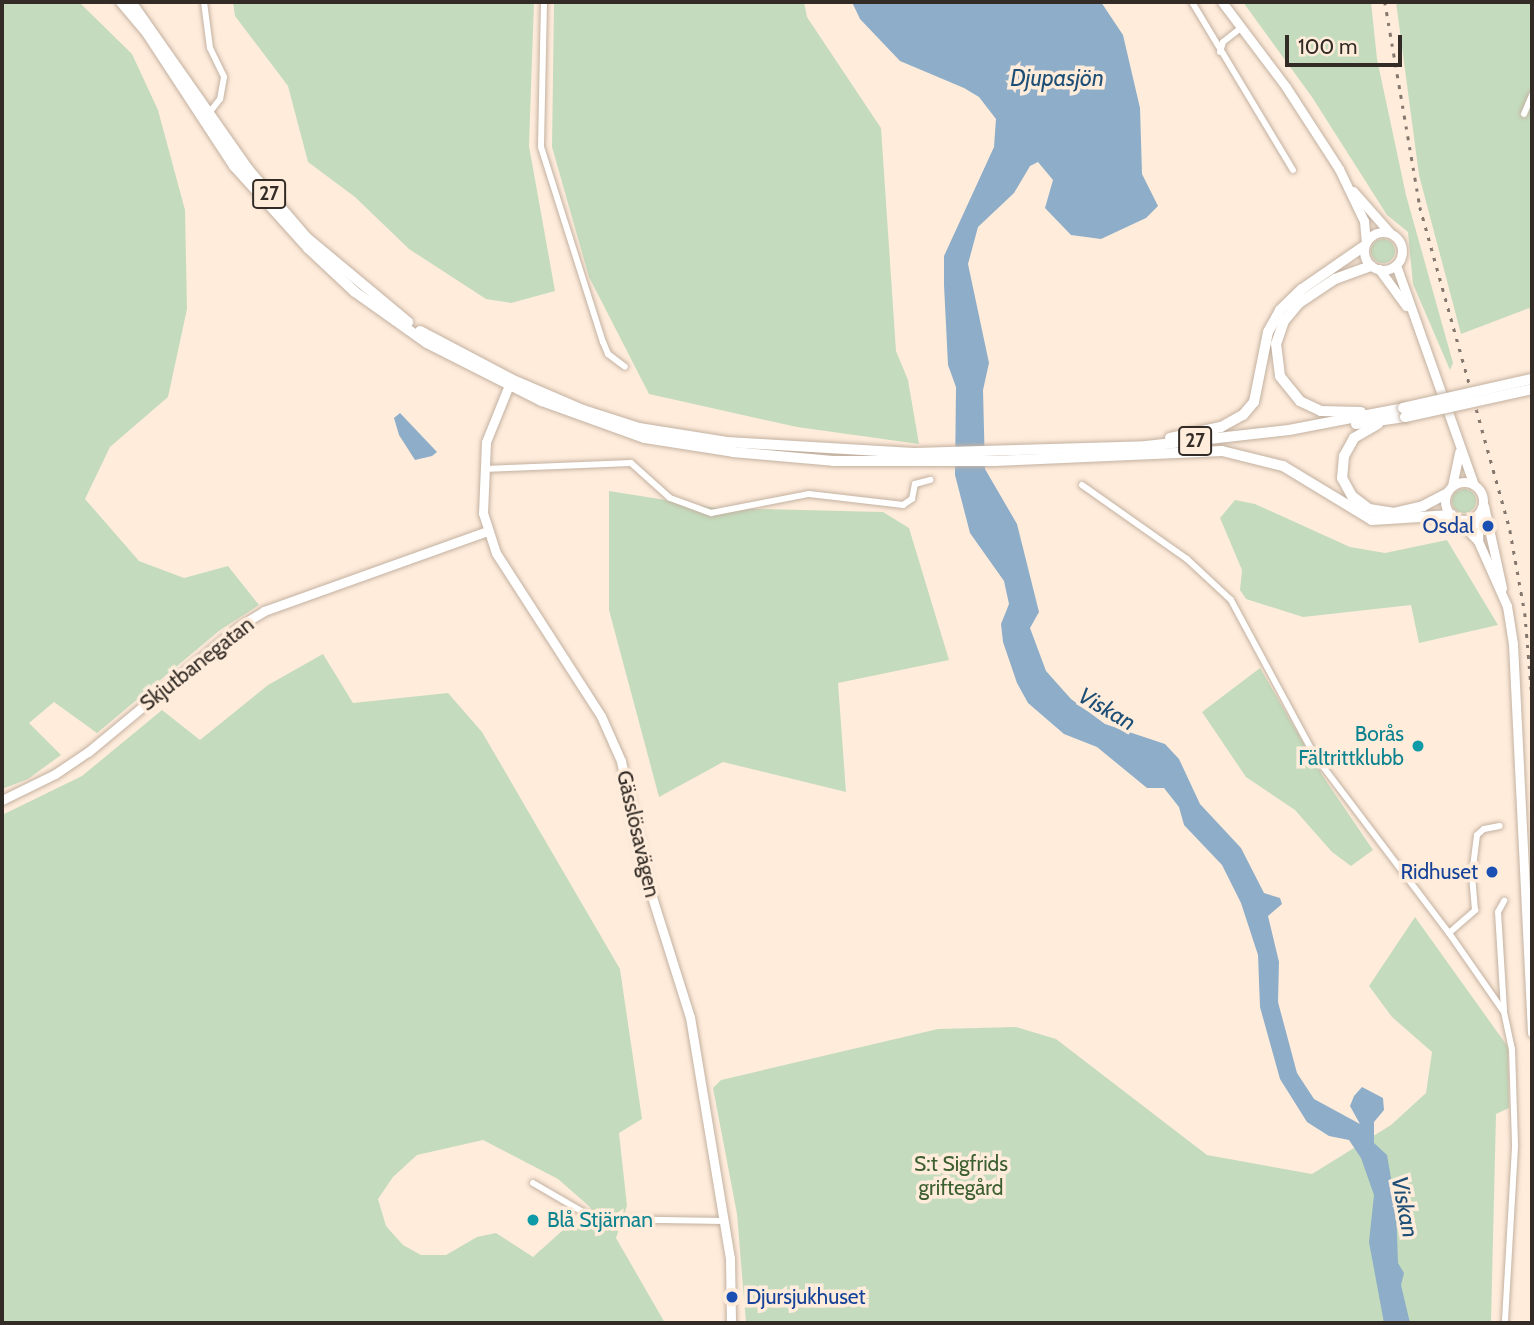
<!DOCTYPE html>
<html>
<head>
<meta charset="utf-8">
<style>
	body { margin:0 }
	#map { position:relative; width:1534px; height:1325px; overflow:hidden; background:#ffecdb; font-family:Cabin,sans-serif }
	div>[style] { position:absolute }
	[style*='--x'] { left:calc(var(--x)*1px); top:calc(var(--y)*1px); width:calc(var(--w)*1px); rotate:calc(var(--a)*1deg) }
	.green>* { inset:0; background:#c4dcbd }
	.round { border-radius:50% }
	.water>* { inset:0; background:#8dadc9 }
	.roads { filter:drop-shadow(0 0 2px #c3b1a1) drop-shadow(0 0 2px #c3b1a1) }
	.street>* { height:6px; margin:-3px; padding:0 3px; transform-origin:3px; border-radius:3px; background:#fff }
	.secondary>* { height:9px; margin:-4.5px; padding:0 4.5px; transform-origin:4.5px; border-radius:4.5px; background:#fff }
	.secondary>.ring { margin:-4.5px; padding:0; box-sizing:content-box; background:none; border:9px solid #fff; border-radius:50% }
	.primary>* { height:10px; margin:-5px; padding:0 5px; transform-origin:5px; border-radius:5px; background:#fff }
	.rail>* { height:2.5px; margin-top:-1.25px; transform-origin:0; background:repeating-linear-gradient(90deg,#84786e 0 3.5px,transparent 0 10.5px) }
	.bridges { filter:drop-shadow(0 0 2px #c3b1a1) drop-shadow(0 0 2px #c3b1a1) }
	.primary-bridge>* { height:10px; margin:-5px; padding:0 5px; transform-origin:5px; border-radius:5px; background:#fff }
	.dots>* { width:19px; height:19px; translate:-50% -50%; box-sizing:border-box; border:4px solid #ffecdb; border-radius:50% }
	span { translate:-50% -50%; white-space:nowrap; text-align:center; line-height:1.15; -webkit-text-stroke:7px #ffecdb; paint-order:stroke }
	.shield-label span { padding:2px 5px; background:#ffecdb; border:2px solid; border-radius:5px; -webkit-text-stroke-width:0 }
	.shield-label { font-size:19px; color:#332c26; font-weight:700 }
	.transit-label { font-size:21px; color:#164399 }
	.right { translate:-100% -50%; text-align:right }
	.left { translate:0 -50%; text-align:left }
	.street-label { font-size:21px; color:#332c26 }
	.culture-label { font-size:21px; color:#0d838f }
	.park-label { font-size:21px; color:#3b5f30 }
	.water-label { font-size:23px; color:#1d4e75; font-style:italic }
	.frame { position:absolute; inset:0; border:4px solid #332c26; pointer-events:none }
	.scale { position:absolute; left:1285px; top:35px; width:117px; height:32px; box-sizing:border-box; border:4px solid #332c26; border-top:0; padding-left:9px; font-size:21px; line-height:24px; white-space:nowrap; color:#332c26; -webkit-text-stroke:5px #ffecdb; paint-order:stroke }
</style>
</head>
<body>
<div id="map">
	<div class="green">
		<i style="clip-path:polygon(2px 2px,79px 2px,132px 54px,158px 110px,185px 210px,187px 309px,168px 397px,110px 447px,85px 499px,139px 561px,184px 578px,228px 566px,259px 605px,220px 630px,97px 733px,54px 702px,29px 723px,61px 755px,28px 779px,2px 789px)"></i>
		<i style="clip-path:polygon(233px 2px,534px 2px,529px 146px,555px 291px,511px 303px,486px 299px,409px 249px,355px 197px,308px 162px,288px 86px,235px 16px)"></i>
		<i style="clip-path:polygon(554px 2px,804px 2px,807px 17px,881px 128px,896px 351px,908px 380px,919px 444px,797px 427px,649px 394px,589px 277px,552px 147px)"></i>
		<i style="clip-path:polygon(1243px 2px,1371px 2px,1377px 59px,1406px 195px,1453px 363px,1450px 370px,1413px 284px,1408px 232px,1387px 215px,1312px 97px)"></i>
		<i style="clip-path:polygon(1396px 2px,1532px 2px,1532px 313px,1529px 308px,1461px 334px,1419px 175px)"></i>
		<i class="round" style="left:1371px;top:239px;width:24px;height:24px"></i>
		<i class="round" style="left:1452px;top:489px;width:24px;height:24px"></i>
		<i style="clip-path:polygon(609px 491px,716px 508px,883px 512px,909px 528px,949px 660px,838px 683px,846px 792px,723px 762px,659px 797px,609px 610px)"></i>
		<i style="clip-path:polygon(1235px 500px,1255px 504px,1350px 547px,1385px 553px,1447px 540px,1498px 625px,1419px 643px,1411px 605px,1303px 617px,1246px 599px,1240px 590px,1242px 570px,1220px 518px)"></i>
		<i style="clip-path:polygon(evenodd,323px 654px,353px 703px,448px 693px,482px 732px,620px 969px,642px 1119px,619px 1133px,627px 1206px,616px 1238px,665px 1323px,2px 1323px,2px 815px,82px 776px,162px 710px,200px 740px,268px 685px,323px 654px,483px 1140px,558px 1179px,590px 1207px,593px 1213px,586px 1223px,573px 1221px,533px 1257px,496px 1233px,477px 1237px,446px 1255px,421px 1255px,403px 1245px,386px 1226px,378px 1199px,393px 1177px,417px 1155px,483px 1140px)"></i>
		<i style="clip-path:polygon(1260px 668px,1324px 778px,1373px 850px,1351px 866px,1332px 852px,1295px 810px,1246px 777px,1202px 712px)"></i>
		<i style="clip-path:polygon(1415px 917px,1508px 1047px,1509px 1108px,1496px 1114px,1491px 1323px,746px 1323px,737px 1214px,713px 1088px,721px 1080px,938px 1029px,1016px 1027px,1056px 1039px,1207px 1155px,1312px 1174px,1391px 1125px,1426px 1093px,1432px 1052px,1392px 1017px,1369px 986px)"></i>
	</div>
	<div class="water">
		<i style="clip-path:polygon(852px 2px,1101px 2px,1123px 35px,1140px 108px,1142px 174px,1158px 206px,1146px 218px,1101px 239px,1071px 235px,1045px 208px,1053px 180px,1038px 162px,1030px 166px,1014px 193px,978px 227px,968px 264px,989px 363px,983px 390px,985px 469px,1017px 524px,1039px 612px,1030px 628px,1046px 671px,1071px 699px,1105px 724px,1165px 744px,1179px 759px,1200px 804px,1241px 848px,1264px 893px,1280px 898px,1282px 904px,1268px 916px,1279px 962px,1278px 1002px,1297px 1073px,1314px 1099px,1360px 1124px,1350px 1106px,1354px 1096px,1362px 1087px,1383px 1098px,1384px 1110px,1374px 1122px,1374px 1143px,1387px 1155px,1396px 1207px,1398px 1263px,1404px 1273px,1401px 1285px,1410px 1323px,1384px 1323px,1369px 1242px,1374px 1195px,1361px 1158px,1349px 1140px,1329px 1136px,1307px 1122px,1280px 1079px,1260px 1007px,1258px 955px,1241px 903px,1222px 865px,1184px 825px,1179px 807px,1164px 788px,1147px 788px,1097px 747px,1064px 734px,1028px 703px,1017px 683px,1003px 642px,1001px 624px,1009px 604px,1004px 581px,970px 533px,955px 475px,956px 387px,948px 365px,944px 285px,944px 256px,994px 147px,996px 119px,979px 97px,964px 88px,900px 61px,860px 19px)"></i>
		<i style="clip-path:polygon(400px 413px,437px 452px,432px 456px,415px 460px,399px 435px,394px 418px)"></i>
	</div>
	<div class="roads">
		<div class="street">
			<i style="--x:204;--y:2;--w:46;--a:82.6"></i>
			<i style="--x:210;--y:48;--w:32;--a:64"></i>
			<i style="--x:224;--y:77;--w:22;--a:100"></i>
			<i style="--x:220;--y:99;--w:18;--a:128"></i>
			<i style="--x:544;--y:2;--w:145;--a:91.2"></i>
			<i style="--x:541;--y:147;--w:205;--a:72.4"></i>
			<i style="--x:603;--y:342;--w:13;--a:67"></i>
			<i style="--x:608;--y:354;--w:21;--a:37"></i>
			<i style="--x:1192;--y:2;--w:196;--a:59"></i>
			<i style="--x:1220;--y:52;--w:10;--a:-73"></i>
			<i style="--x:1223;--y:42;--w:24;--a:-38"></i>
			<i style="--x:1524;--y:114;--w:21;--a:-67"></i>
			<i style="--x:484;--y:469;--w:147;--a:-2.3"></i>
			<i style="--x:631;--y:463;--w:52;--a:41.9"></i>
			<i style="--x:670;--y:498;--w:44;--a:20.1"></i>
			<i style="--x:711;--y:513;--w:100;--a:-11"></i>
			<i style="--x:809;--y:494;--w:95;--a:6.7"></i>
			<i style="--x:903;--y:505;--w:11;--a:-34"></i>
			<i style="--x:912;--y:499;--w:15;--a:-79"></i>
			<i style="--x:915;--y:484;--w:16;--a:-15"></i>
			<i style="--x:1082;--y:485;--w:128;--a:35.2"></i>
			<i style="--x:1187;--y:559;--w:60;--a:43"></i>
			<i style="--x:1231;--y:600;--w:177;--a:61.7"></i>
			<i style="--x:1315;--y:756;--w:222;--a:52.9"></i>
			<i style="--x:1449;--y:933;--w:35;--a:-41"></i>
			<i style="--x:1475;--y:910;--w:35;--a:-95"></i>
			<i style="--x:1472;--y:875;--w:40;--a:-82.9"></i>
			<i style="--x:1477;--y:835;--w:9;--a:-41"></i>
			<i style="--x:1484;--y:829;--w:16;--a:-11"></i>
			<i style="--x:1449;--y:933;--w:96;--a:55.2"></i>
			<i style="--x:1504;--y:1012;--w:38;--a:78"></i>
			<i style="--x:1512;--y:1049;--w:98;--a:88.2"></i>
			<i style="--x:1515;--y:1147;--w:176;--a:93.3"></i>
			<i style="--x:1504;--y:1010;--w:98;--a:-93.5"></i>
			<i style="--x:1498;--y:912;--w:13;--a:-61"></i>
			<i style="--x:533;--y:1183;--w:72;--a:30.1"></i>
			<i style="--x:595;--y:1219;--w:130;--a:0.9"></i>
		</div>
		<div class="secondary">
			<i style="--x:1222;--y:2;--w:106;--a:53"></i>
			<i style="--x:1286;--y:87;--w:98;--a:57.1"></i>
			<i style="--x:1339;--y:169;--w:58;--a:64.3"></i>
			<i style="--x:1364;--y:221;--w:21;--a:85"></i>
			<i style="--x:1353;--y:191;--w:56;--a:48.6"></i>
			<i class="ring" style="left:1364px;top:232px;width:29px;height:29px"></i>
			<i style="--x:1396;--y:265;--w:231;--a:70.5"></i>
			<i style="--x:1379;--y:269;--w:46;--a:53.9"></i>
			<i style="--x:511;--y:380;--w:67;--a:112"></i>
			<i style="--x:486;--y:442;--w:71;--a:92.4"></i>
			<i style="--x:483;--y:513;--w:42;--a:72"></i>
			<i style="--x:496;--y:553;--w:194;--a:57.2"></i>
			<i style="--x:601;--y:716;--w:49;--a:66"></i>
			<i style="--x:621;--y:761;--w:123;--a:77.8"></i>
			<i style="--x:647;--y:881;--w:143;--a:72.5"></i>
			<i style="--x:690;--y:1017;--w:244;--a:80.6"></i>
			<i style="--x:730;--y:1258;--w:65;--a:89.1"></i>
			<i class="ring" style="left:1445px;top:482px;width:29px;height:29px"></i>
			<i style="--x:1452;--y:486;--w:35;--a:-78"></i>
			<i style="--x:1484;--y:506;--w:84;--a:77.6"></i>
			<i style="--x:1479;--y:513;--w:28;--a:92"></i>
			<i style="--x:1478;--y:541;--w:71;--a:66"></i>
			<i style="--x:1507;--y:606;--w:38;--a:81"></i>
			<i style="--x:1513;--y:644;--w:389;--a:87.2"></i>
			<i style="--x:1457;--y:519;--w:30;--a:46"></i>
			<i style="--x:2;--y:800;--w:59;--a:-26.1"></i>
			<i style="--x:55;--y:774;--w:40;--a:-34"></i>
			<i style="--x:88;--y:752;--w:199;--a:-39.7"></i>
			<i style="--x:241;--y:625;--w:27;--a:-31"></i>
			<i style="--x:264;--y:611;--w:238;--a:-19.7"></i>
		</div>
		<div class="primary">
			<i style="--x:121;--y:2;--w:40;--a:50"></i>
			<i style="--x:147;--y:33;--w:159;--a:56.8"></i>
			<i style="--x:234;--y:166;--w:110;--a:47.9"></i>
			<i style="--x:308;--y:248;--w:64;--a:43.1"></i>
			<i style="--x:355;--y:292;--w:88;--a:35.3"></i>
			<i style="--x:427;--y:343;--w:129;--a:26.8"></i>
			<i style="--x:542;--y:401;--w:109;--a:19.8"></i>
			<i style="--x:645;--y:438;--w:89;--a:9"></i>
			<i style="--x:733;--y:452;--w:100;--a:5.1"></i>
			<i style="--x:833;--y:461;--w:162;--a:0"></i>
			<i style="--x:995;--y:461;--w:227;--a:-2.5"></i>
			<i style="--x:1222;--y:451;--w:63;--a:13.8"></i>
			<i style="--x:1283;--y:466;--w:104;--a:31.2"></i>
			<i style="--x:1372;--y:520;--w:80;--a:-3.6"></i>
			<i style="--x:131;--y:2;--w:204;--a:55"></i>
			<i style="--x:248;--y:169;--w:89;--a:49.5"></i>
			<i style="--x:306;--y:237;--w:133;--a:39.8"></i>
			<i style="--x:420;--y:331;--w:103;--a:27.8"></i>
			<i style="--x:511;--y:379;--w:78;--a:23.3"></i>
			<i style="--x:583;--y:410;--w:59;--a:17.8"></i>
			<i style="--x:639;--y:428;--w:89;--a:9"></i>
			<i style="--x:727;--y:442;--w:187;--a:3.4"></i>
			<i style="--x:914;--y:453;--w:232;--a:-1.7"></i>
			<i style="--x:1146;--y:446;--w:144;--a:-6.4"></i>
			<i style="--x:1289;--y:430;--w:116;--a:-10.9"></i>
			<i style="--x:1361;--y:412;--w:40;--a:-178.6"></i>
			<i style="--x:1321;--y:411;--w:23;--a:-155"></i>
			<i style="--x:1300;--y:401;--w:32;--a:-129"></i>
			<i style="--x:1280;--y:376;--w:32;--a:-97"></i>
			<i style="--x:1276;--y:344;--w:24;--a:-71"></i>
			<i style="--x:1284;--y:321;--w:23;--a:-50"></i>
			<i style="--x:1299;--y:303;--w:43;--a:-33.7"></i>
			<i style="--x:1335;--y:279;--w:38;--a:-20"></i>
			<i style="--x:1356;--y:424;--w:49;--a:-8.1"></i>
			<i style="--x:1378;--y:424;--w:28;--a:150"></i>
			<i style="--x:1354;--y:438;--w:21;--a:119"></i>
			<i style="--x:1344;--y:456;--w:22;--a:95"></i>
			<i style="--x:1342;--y:478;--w:21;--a:61"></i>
			<i style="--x:1352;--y:496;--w:21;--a:37"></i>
			<i style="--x:1369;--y:509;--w:24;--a:9"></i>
			<i style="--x:1393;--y:513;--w:31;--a:-13"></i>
			<i style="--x:1423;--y:506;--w:26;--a:-28"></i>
			<i style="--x:1170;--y:438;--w:52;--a:-12.2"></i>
			<i style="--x:1221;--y:427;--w:25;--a:-29"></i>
			<i style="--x:1243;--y:415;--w:17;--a:-50"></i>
			<i style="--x:1254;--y:402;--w:71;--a:-78.7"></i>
			<i style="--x:1268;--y:332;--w:25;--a:-61"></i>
			<i style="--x:1280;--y:310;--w:30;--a:-44"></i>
			<i style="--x:1302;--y:289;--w:75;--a:-34.7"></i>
		</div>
	</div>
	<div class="rail">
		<i style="--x:1385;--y:2;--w:208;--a:80.3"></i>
		<i style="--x:1420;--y:207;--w:335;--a:74.4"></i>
		<i style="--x:1510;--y:530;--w:84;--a:79.8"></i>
		<i style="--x:1525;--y:613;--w:84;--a:85.2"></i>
	</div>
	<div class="bridges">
		<div class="primary-bridge">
			<i style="--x:1403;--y:408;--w:132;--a:-12.7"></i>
			<i style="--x:1405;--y:417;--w:130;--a:-12.4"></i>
		</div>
	</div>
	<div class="dots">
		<i style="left:1488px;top:526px;background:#1a4fb4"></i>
		<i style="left:1418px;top:746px;background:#0f9aa8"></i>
		<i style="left:1492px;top:872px;background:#1a4fb4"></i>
		<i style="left:533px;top:1220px;background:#0f9aa8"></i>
		<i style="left:732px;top:1297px;background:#1a4fb4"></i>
	</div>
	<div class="shield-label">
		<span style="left:269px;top:194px">27</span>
		<span style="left:1195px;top:441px">27</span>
	</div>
	<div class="transit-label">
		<span class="right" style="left:1474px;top:526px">Osdal</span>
		<span class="right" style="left:1478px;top:872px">Ridhuset</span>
		<span class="left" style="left:746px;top:1297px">Djursjukhuset</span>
	</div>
	<div class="street-label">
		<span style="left:197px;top:664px;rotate:-38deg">Skjutbanegatan</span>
		<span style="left:638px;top:834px;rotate:77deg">Gässlösavägen</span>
	</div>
	<div class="culture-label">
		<span class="right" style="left:1404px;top:746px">Borås<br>Fältrittklubb</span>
		<span class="left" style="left:547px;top:1220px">Blå Stjärnan</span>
	</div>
	<div class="park-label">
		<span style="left:961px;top:1176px">S:t Sigfrids<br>griftegård</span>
	</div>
	<div class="water-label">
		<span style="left:1057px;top:78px">Djupasjön</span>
		<span style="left:1107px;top:709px;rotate:30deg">Viskan</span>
		<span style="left:1405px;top:1207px;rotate:79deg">Viskan</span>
	</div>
	<div class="frame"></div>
	<div class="scale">100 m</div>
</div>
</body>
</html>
